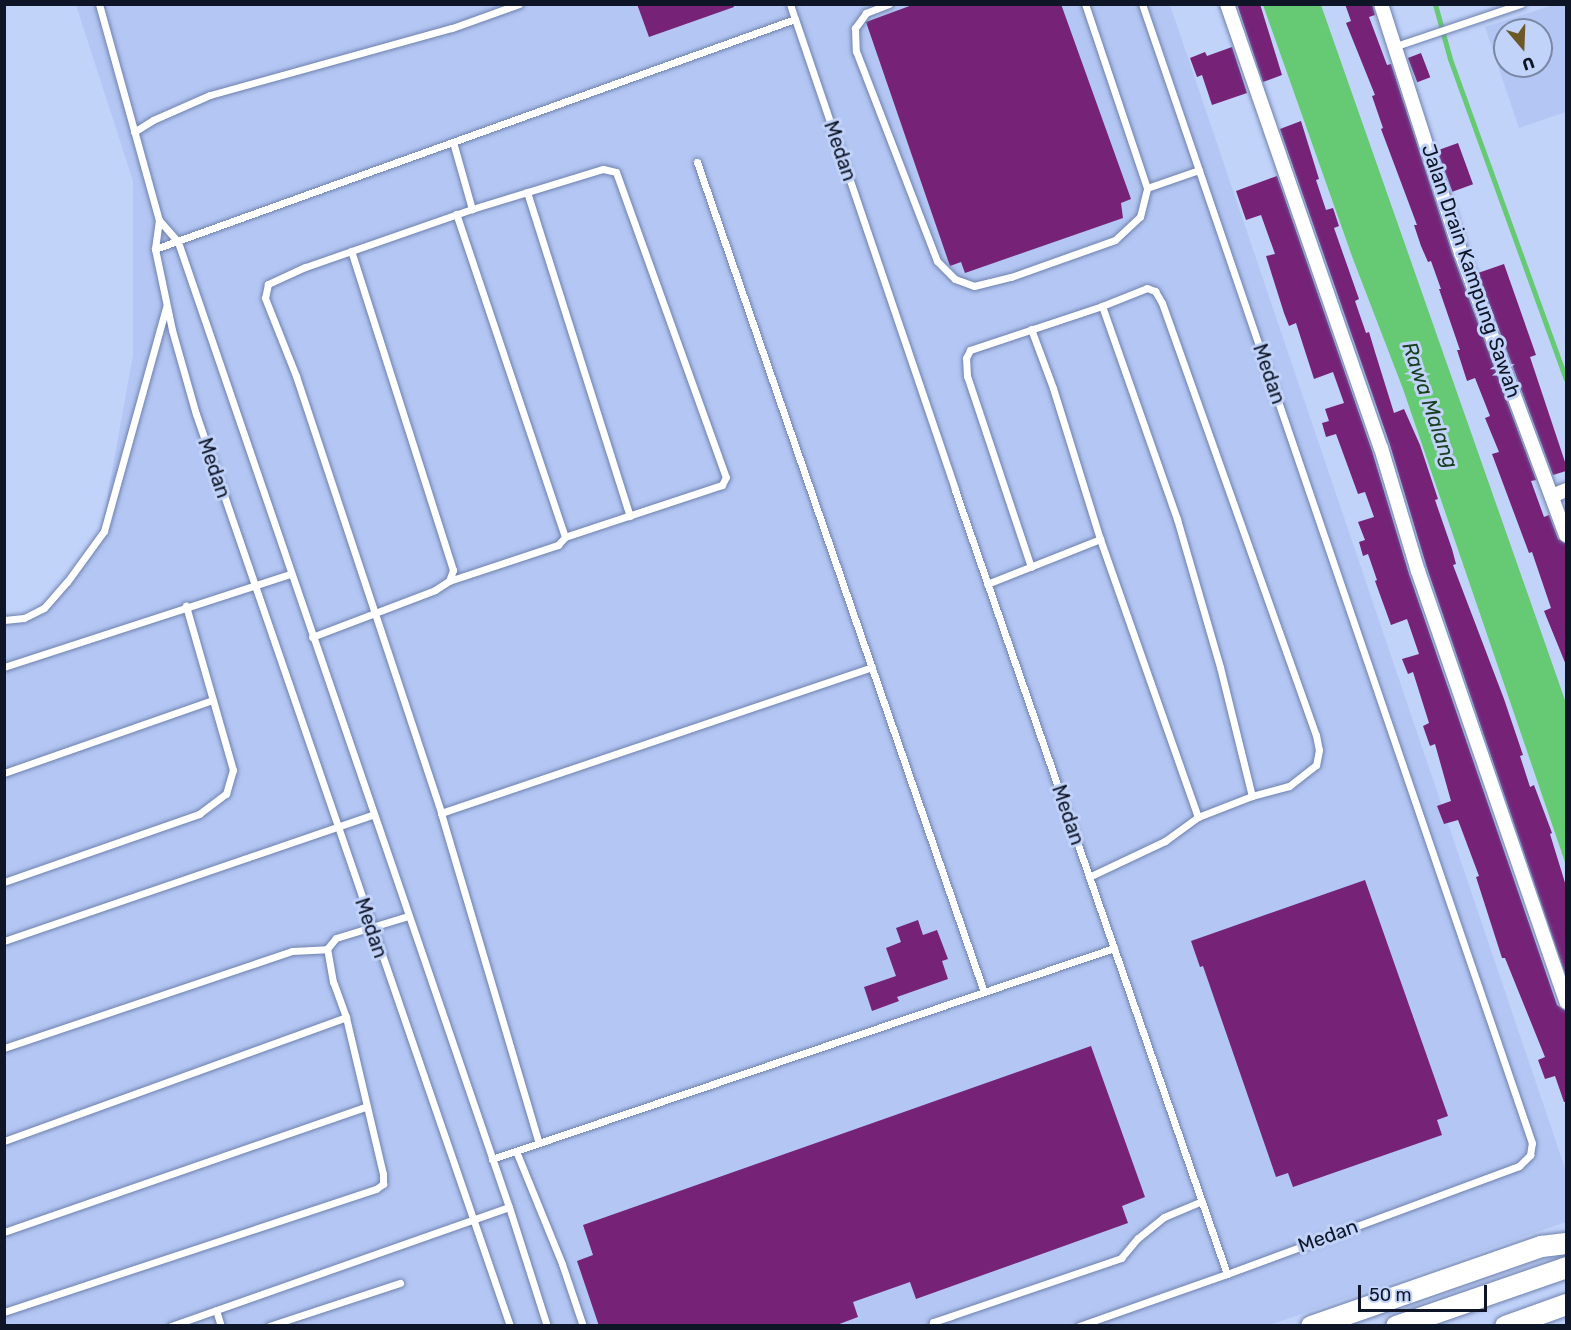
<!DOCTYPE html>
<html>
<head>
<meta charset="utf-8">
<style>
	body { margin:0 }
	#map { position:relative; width:1571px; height:1330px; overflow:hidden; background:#c2d3fa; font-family:Rubik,sans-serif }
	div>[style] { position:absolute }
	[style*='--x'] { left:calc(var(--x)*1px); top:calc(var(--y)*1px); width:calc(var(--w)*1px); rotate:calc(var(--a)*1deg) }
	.built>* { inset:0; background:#b4c6f3 }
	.water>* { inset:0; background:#66ca74 }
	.stream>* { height:5px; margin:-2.5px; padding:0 2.5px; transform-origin:2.5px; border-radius:2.5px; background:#66ca74 }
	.building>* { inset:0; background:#752277; transform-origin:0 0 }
	.roads { filter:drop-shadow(0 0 2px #6e81ae) drop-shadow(0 0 2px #6e81ae) }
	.service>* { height:7px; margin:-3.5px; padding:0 3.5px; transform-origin:3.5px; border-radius:3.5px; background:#fff }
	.minor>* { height:14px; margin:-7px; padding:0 7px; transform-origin:7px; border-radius:7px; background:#fff }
	.primary>* { height:21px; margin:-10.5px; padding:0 10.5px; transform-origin:10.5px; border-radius:10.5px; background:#fff }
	span { translate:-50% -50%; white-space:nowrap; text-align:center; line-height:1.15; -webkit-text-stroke:6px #c2d3fa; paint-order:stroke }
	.street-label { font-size:20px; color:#0e1526 }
	.water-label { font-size:21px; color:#18401f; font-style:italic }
	.frame { position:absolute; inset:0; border:6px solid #0e1526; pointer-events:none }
	.north { position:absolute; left:1493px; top:18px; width:60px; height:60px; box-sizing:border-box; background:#c2d3fa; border:2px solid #7a87a5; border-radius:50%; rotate:161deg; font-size:16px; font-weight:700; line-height:24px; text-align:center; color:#0e1526 }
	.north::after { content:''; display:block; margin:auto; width:21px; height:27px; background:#6d5927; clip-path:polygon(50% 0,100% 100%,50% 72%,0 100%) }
	.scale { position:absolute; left:1358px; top:1285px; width:129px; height:27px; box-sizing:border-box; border:3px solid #0e1526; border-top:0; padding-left:8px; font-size:18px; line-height:21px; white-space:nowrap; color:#0e1526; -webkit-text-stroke:4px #c2d3fa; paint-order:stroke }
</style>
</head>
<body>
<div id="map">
	<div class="built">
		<i style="clip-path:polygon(76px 5px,1170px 5px,1566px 1171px,1566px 1222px,1270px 1325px,5px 1326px,5px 620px,32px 620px,100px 538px,133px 355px,133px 181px)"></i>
		<i style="clip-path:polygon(evenodd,1553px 5px,1566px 5px,1566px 112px,1519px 128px,1485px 27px,1553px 5px,1505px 30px,1541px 30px,1541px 66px,1505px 66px,1505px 30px)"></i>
	</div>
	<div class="water">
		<i style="clip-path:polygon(1263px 5px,1321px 5px,1566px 703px,1566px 865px,1403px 389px,1353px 259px)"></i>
	</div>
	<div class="stream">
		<i style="--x:1435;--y:4;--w:57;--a:74.7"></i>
		<i style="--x:1450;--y:59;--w:340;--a:70.1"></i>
	</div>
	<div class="building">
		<i style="clip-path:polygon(637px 4px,733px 4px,734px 7px,649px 37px)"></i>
		<i style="clip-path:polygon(915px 4px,1061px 4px,1131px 199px,1121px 203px,1123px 218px,965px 273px,961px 262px,950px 266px,866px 22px)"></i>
		<i style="clip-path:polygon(1237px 4px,1260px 4px,1282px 75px,1263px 82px)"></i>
		<i style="clip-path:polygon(1345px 4px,1372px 4px,1375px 15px,1369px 17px,1387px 65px,1391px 64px,1453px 256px,1536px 480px,1531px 481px,1544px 517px,1549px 515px,1558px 539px,1566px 544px,1566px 665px,1544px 611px,1551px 608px,1532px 552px,1529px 553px,1492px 454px,1499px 452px,1485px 418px,1490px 416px,1475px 378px,1467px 381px,1457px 350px,1460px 350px,1439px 289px,1441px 289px,1431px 261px,1428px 262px,1421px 246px,1414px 225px,1417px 225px,1381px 129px,1383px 128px,1372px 96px,1375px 95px,1346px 23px,1351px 21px)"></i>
		<i style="clip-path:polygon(1232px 47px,1247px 93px,1212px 105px,1202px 75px,1197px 77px,1190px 58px,1205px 52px,1207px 56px)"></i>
		<i style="left:1421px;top:53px;width:26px;height:14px;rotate:69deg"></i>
		<i style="clip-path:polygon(1301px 121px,1319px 179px,1316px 180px,1326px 210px,1333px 208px,1339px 226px,1334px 228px,1359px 299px,1355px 301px,1366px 333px,1369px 332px,1375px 352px,1394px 413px,1404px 409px,1420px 445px,1438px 499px,1435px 500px,1452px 549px,1456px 564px,1453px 565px,1504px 699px,1523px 755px,1520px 756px,1530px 787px,1534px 785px,1552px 833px,1550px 834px,1566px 886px,1566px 976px,1427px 568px,1390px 445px,1280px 129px)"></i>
		<i style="left:1458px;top:143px;width:44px;height:22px;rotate:70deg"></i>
		<i style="clip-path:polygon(1277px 176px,1372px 451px,1409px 574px,1557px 1005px,1566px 1011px,1566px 1102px,1564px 1102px,1555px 1076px,1545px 1079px,1538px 1060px,1545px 1057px,1505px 958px,1502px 958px,1476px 877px,1479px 876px,1458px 820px,1444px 824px,1437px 806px,1451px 801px,1435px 744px,1430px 746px,1423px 726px,1429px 723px,1413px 672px,1408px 674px,1402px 659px,1419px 654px,1407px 619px,1391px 625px,1375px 581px,1377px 580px,1368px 554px,1363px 556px,1359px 542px,1365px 540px,1358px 522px,1374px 517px,1365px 492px,1358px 494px,1336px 434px,1326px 437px,1322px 423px,1329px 421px,1325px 409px,1344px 403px,1333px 372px,1314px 379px,1296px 323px,1289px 326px,1284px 313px,1266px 256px,1275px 254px,1261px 215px,1246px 220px,1236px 191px)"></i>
		<i style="clip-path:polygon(1504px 264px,1536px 355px,1530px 357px,1566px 465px,1566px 471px,1553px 475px,1478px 273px)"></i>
		<i style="clip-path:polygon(1365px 880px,1448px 1116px,1437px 1120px,1442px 1135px,1293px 1187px,1288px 1173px,1276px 1177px,1203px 966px,1200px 967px,1191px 941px)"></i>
		<i style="clip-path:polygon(918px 920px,923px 935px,937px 930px,948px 959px,942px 961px,948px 979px,897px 997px,899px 1001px,872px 1011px,864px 987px,896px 976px,886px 948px,901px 942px,896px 928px)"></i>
		<i style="clip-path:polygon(1091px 1046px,1145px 1197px,1122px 1206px,1128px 1223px,916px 1299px,910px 1282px,853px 1302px,858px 1317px,834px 1326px,599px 1326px,577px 1261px,593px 1255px,583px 1225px)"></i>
	</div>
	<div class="roads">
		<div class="service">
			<i style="--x:99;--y:4;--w:224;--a:74.5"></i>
			<i style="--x:159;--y:220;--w:29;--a:98"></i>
			<i style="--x:155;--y:249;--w:83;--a:78.1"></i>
			<i style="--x:172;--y:330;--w:87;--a:74.1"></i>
			<i style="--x:196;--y:414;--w:965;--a:71"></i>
			<i style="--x:790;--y:4;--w:16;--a:72"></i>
			<i style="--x:889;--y:4;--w:25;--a:159"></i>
			<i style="--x:866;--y:13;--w:19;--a:126"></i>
			<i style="--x:855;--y:28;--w:23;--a:88"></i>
			<i style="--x:856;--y:51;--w:225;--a:68.9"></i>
			<i style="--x:937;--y:261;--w:25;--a:45"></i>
			<i style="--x:955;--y:279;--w:20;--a:20"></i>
			<i style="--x:974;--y:286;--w:38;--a:-14"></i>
			<i style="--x:1011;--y:277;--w:110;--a:-19.6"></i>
			<i style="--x:1115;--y:240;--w:34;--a:-43"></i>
			<i style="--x:1140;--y:217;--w:30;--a:-76"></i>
			<i style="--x:1147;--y:188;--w:194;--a:-108.6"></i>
			<i style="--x:1396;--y:46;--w:132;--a:-18.6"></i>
			<i style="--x:134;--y:132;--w:22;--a:-32"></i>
			<i style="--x:153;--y:120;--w:62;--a:-23.7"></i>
			<i style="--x:210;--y:95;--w:251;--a:-15.5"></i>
			<i style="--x:452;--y:28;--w:71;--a:-19.7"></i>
			<i style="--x:453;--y:142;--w:70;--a:74.2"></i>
			<i style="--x:472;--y:209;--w:177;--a:160.8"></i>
			<i style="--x:305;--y:267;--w:41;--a:155.3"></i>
			<i style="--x:268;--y:284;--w:14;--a:102"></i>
			<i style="--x:265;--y:298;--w:84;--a:68.3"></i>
			<i style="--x:296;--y:376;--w:460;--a:71.6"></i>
			<i style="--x:441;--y:813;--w:344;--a:73.5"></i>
			<i style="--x:697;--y:162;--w:878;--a:70.93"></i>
			<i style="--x:1147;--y:188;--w:55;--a:-19.1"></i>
			<i style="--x:527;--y:192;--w:340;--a:72.4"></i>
			<i style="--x:472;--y:209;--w:137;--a:-17"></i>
			<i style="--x:603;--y:169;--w:13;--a:13"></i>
			<i style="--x:616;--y:172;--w:324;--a:70.2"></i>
			<i style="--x:726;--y:477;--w:9;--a:117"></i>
			<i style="--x:722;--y:485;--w:165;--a:161.7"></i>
			<i style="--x:159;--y:220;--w:29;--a:49"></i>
			<i style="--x:178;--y:242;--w:1020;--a:71.07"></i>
			<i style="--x:509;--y:1207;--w:125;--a:72.3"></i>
			<i style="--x:155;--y:249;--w:680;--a:-19.77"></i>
			<i style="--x:795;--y:19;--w:497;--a:71.2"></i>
			<i style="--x:955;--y:490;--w:830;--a:70.87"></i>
			<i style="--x:1227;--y:1274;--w:311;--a:-20.3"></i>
			<i style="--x:1519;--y:1166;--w:16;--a:-45"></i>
			<i style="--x:1530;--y:1155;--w:12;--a:-81"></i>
			<i style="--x:1532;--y:1143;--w:1204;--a:-108.9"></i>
			<i style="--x:1102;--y:306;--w:48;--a:-21.8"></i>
			<i style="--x:1147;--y:288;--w:9;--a:21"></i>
			<i style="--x:1155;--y:291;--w:14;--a:60"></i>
			<i style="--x:1162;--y:303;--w:459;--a:70.4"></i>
			<i style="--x:1316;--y:735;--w:15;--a:79"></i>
			<i style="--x:1319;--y:750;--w:15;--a:101"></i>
			<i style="--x:1316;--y:765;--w:34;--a:142"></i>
			<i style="--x:1289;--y:786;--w:38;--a:165"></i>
			<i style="--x:1100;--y:539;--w:295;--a:70.6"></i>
			<i style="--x:1031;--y:567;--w:201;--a:-108.5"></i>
			<i style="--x:967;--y:376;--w:18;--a:-93"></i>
			<i style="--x:966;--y:358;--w:9;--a:-63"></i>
			<i style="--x:970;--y:350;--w:139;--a:-18.4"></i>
			<i style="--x:1102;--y:306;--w:226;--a:70.6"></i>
			<i style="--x:1177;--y:519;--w:154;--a:73.8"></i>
			<i style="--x:1220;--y:667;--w:133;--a:76.1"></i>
			<i style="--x:1252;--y:796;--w:58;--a:158.7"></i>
			<i style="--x:1198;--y:817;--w:41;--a:144"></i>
			<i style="--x:1165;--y:841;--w:84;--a:154.7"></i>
			<i style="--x:449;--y:581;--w:115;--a:-18.3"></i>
			<i style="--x:558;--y:545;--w:11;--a:-49"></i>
			<i style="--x:565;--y:537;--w:341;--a:-108.6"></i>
			<i style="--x:987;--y:584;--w:122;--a:-21.7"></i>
			<i style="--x:1100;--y:539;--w:158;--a:-107.3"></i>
			<i style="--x:1053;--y:388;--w:63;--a:-110.4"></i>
			<i style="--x:4;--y:620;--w:20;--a:-6"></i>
			<i style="--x:24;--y:618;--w:22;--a:-27"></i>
			<i style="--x:44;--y:608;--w:35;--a:-49"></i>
			<i style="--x:67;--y:582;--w:63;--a:-54"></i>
			<i style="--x:104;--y:531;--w:232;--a:-74.5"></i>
			<i style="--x:312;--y:637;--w:132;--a:-20.9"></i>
			<i style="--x:435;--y:590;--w:17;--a:-33"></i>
			<i style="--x:449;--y:581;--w:12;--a:-70"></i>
			<i style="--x:453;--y:570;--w:335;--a:-107.7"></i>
			<i style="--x:4;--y:667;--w:302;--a:-18"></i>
			<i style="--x:4;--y:773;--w:221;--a:-19.3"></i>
			<i style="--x:441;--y:813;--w:455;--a:-18.7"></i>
			<i style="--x:4;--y:882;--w:207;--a:-19.2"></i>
			<i style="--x:199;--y:814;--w:34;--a:-37"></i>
			<i style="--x:226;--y:794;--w:25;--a:-74"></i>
			<i style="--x:233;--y:770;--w:171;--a:-106"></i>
			<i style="--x:4;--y:941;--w:390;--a:-18.9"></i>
			<i style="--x:4;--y:1048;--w:304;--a:-18.6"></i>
			<i style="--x:292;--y:951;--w:35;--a:-3"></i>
			<i style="--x:4;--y:1141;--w:364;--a:-19.9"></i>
			<i style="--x:516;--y:1151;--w:122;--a:67.8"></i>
			<i style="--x:562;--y:1264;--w:65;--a:71.3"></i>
			<i style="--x:492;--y:1159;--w:657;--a:-18.74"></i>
			<i style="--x:4;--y:1232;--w:384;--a:-19.1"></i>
			<i style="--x:216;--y:1310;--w:17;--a:73"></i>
			<i style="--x:4;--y:1312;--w:392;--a:-18.3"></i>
			<i style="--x:376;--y:1189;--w:9;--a:-36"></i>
			<i style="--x:383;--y:1184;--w:10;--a:-90"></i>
			<i style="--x:383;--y:1174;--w:161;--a:-103.3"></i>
			<i style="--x:346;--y:1017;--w:37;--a:-110"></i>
			<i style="--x:333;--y:982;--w:34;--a:-100"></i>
			<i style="--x:327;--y:949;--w:14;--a:-51"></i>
			<i style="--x:336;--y:938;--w:75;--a:-17"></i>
			<i style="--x:171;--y:1326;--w:358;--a:-19.4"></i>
			<i style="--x:269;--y:1326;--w:138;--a:-18.2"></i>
			<i style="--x:932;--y:1326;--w:4;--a:-76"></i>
			<i style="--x:933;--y:1322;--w:19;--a:-18"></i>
			<i style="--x:951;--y:1316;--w:180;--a:-18.8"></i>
			<i style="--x:1121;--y:1258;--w:26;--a:-50"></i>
			<i style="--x:1138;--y:1238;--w:33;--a:-39"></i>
			<i style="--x:1164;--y:1217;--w:41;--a:-22.8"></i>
			<i style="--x:1079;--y:1326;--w:157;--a:-19.4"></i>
		</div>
		<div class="minor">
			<i style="--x:1227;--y:4;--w:470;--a:70.9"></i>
			<i style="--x:1381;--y:448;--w:128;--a:73.3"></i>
			<i style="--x:1418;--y:571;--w:456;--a:71"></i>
			<i style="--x:1381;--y:4;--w:262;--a:72.2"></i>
			<i style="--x:1461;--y:253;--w:301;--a:69.6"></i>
			<i style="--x:1552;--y:496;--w:15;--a:-23"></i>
		</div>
		<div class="primary">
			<i style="--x:1311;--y:1326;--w:244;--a:-19.2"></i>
			<i style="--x:1541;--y:1246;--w:25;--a:-7"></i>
			<i style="--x:1396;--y:1326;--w:180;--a:-19.1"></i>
			<i style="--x:1505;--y:1326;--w:65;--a:-19.8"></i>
		</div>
	</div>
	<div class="street-label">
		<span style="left:840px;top:151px;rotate:71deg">Medan</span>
		<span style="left:1471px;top:271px;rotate:71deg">Jalan Drain Kampung Sawah</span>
		<span style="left:1269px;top:374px;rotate:71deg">Medan</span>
		<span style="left:214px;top:468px;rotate:71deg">Medan</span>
		<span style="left:1068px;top:815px;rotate:71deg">Medan</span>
		<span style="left:371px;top:928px;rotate:71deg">Medan</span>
		<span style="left:1328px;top:1236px;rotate:-20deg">Medan</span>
	</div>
	<div class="water-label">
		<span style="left:1430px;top:405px;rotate:71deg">Rawa Malang</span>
	</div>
	<div class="frame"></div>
	<div class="north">U</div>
	<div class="scale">50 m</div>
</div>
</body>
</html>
